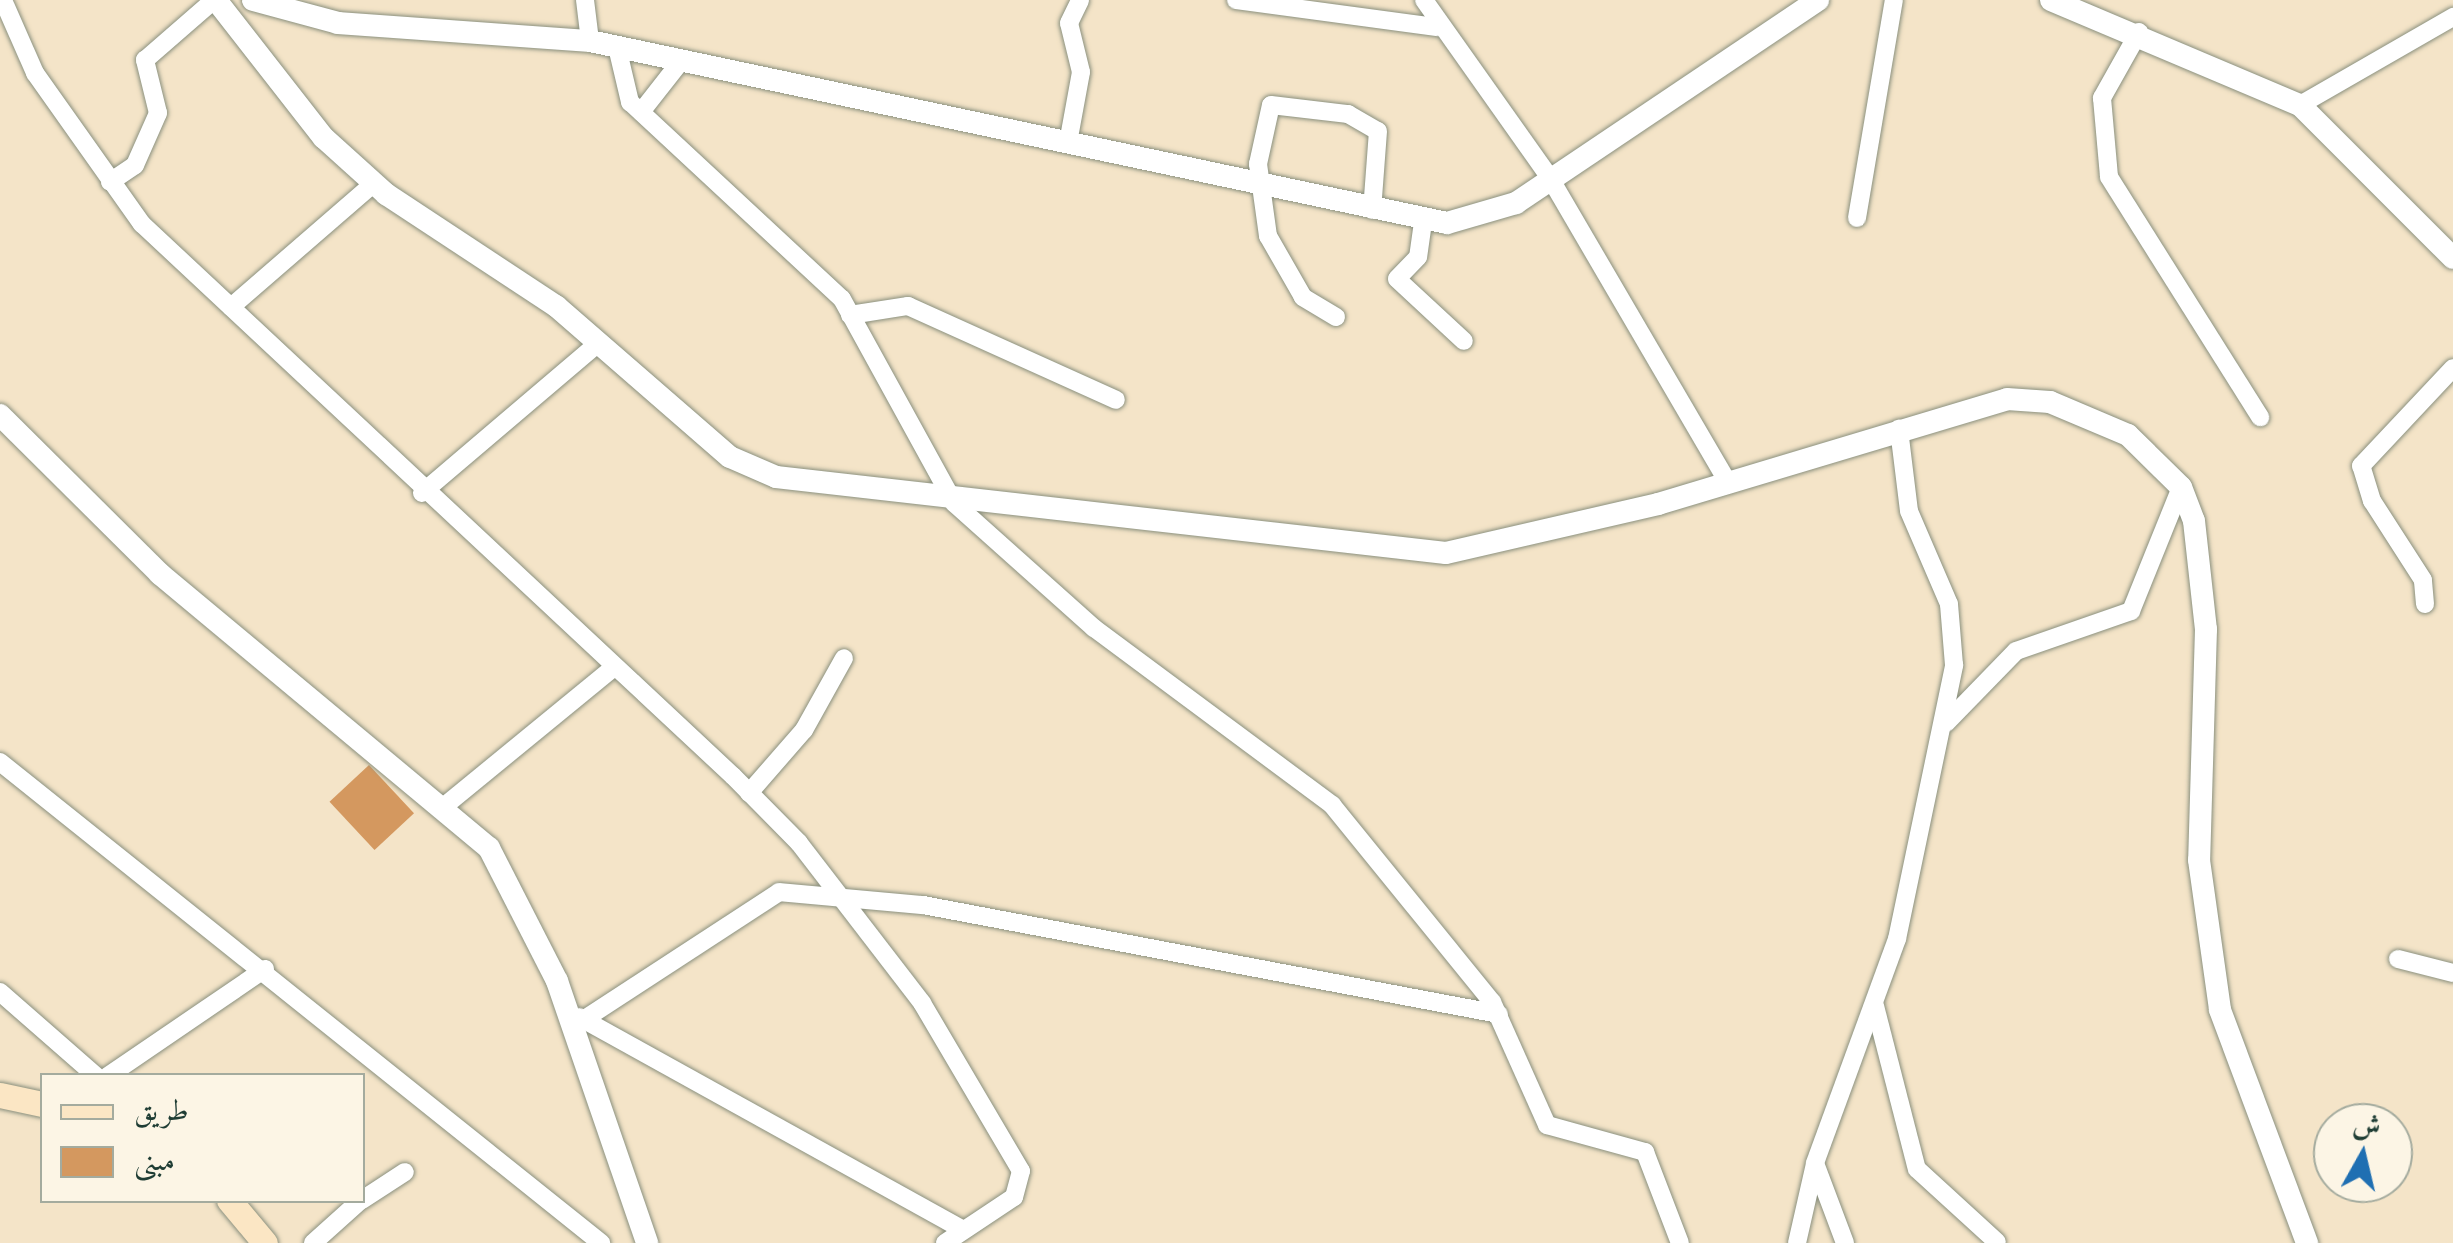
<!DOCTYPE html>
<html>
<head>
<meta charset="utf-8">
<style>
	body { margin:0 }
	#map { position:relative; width:2453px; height:1243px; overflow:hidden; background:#f4e4c8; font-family:"IM FELL French Canon",Amiri,serif }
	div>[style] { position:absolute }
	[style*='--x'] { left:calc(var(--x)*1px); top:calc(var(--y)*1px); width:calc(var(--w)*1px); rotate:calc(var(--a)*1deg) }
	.building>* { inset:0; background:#d4985f; transform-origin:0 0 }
	.roads { filter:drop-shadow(0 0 2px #8a907e) drop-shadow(0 0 2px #8a907e) }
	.minor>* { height:18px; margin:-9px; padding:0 9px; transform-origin:9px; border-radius:9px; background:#fff }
	.tertiary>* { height:22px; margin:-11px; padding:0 11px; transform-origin:11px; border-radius:11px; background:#fff }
	.secondary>* { height:25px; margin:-12.5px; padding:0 12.5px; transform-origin:12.5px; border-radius:12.5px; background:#fbe6c4 }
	span { translate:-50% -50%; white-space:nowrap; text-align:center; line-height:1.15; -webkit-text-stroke:10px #fcf5e5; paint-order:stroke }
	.legend { position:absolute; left:40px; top:1073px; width:325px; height:130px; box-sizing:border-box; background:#fcf5e5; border:2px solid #a4ab9e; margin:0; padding:12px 18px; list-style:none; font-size:30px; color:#1f3d34 }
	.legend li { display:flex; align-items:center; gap:20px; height:50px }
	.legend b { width:50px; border:2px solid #a4ab9e }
	.north { position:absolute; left:2313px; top:1103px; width:100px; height:100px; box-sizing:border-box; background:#fcf5e5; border:2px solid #a4ab9e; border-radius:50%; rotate:8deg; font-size:28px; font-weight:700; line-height:40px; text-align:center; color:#1f3d34 }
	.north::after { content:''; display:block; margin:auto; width:35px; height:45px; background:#1f6fb2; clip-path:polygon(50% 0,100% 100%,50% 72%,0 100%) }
</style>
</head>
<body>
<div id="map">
	<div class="building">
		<i style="left:369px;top:765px;width:66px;height:54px;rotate:47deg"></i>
	</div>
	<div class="roads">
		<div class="minor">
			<i style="--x:3;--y:0;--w:80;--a:66.3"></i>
			<i style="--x:35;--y:73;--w:185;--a:54.7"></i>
			<i style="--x:142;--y:224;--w:809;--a:43.05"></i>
			<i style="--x:733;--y:776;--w:94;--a:45.4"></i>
			<i style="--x:799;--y:843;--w:202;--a:52.4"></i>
			<i style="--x:922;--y:1003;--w:195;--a:59.5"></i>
			<i style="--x:1021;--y:1171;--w:27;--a:105"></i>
			<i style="--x:1014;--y:1197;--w:83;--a:146.3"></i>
			<i style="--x:585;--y:0;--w:41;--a:83"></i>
			<i style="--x:1236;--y:0;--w:203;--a:7.7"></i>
			<i style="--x:1424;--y:0;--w:218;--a:54.7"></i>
			<i style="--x:1550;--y:178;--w:353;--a:59.7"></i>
			<i style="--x:2139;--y:32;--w:76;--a:119.3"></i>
			<i style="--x:2102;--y:98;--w:79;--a:84.9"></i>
			<i style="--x:2109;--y:177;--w:284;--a:57.8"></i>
			<i style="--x:617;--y:47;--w:57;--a:76.7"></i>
			<i style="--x:630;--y:102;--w:289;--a:42.9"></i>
			<i style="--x:842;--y:299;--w:233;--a:61.2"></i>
			<i style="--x:954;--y:503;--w:188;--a:41.8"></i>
			<i style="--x:1094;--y:628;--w:297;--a:36.6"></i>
			<i style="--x:1332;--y:805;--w:254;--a:50.9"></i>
			<i style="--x:1492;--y:1002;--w:135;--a:65.9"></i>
			<i style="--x:1547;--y:1125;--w:102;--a:15.4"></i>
			<i style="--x:1645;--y:1152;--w:97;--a:69"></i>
			<i style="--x:2300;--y:105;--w:177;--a:-29.9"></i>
			<i style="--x:641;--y:112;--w:65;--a:-51.9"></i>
			<i style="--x:1068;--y:143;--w:72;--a:-79.6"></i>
			<i style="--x:1081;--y:72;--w:50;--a:-103.8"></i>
			<i style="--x:1069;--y:23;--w:25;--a:-64"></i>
			<i style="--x:110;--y:182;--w:30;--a:-34"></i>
			<i style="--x:135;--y:165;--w:57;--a:-66.1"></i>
			<i style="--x:158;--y:113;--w:55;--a:-103.8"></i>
			<i style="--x:145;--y:60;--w:91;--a:-41"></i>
			<i style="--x:1857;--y:218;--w:221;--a:-80.4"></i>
			<i style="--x:1423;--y:222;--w:35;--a:98"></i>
			<i style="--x:1418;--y:257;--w:30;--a:134"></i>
			<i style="--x:1397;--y:279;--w:91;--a:42.8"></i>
			<i style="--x:231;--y:307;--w:189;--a:-40.9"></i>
			<i style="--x:850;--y:315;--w:59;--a:-8.8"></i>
			<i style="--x:908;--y:306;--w:228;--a:24.3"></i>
			<i style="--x:1336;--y:317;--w:39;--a:-149"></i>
			<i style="--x:1303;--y:297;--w:70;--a:-119.8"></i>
			<i style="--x:1268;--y:236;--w:73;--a:-97.9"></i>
			<i style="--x:1258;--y:164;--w:60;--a:-77.6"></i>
			<i style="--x:1271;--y:105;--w:78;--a:6.7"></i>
			<i style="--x:1348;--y:114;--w:34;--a:30"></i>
			<i style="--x:1378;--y:131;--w:79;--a:94.3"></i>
			<i style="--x:422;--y:493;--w:231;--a:-40.4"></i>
			<i style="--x:2425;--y:604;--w:24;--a:-95"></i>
			<i style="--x:2423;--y:580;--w:94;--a:-122.8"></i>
			<i style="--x:2372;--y:501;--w:37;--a:-107"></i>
			<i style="--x:2361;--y:466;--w:134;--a:-46.8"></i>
			<i style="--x:1946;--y:723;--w:100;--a:-45.8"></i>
			<i style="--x:2016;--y:651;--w:122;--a:-19.2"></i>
			<i style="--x:2131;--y:611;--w:134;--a:-68"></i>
			<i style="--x:0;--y:762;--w:770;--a:38.67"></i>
			<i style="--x:749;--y:793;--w:84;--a:-48.9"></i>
			<i style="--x:804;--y:730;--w:82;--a:-60.9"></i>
			<i style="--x:442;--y:808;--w:221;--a:-39.3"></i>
			<i style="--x:2398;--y:959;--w:57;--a:14.3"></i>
			<i style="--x:0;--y:992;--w:128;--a:41.2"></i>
			<i style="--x:1875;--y:1006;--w:168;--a:75.6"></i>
			<i style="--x:1917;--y:1169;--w:108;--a:42.4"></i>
			<i style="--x:579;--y:1017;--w:438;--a:29"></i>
			<i style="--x:586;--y:1018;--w:230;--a:-33.1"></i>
			<i style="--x:779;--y:892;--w:145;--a:5.2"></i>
			<i style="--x:923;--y:905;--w:586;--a:10.72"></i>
			<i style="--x:108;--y:1076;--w:190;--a:-34.3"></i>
			<i style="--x:362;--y:1200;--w:51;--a:-33.1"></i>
			<i style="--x:313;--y:1243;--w:64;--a:-41.9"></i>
			<i style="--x:1797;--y:1243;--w:81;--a:-77.2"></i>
			<i style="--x:1845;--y:1243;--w:85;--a:-110.6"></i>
			<i style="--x:1815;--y:1163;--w:239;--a:-69.9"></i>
			<i style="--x:1897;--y:939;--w:280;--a:-78.2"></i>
			<i style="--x:1954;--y:665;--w:61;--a:-94.7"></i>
			<i style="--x:1949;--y:604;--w:101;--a:-113.3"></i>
			<i style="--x:1909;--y:511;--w:83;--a:-97"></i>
		</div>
		<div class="tertiary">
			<i style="--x:216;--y:0;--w:175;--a:52"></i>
			<i style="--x:324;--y:138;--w:84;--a:42.1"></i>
			<i style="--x:386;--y:194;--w:204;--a:33.4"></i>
			<i style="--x:556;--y:306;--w:230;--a:41"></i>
			<i style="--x:730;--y:457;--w:50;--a:23.5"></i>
			<i style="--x:776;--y:477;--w:674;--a:6.47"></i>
			<i style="--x:1446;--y:553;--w:218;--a:-13"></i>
			<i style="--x:1658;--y:504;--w:364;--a:-16.7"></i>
			<i style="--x:2007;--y:399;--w:43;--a:4"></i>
			<i style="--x:2050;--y:402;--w:85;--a:22.9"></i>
			<i style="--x:2128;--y:435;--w:74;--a:44.5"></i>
			<i style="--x:2181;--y:487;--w:36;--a:69"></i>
			<i style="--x:2194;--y:521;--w:109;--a:83.7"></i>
			<i style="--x:2206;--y:629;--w:231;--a:91.7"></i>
			<i style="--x:2199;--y:860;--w:151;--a:82"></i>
			<i style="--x:2220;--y:1010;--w:249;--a:69.5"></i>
			<i style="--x:253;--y:0;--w:88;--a:15.1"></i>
			<i style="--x:338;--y:23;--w:253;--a:4.1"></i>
			<i style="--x:590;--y:41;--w:876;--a:11.99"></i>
			<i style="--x:1447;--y:223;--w:72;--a:-16.2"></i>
			<i style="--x:1516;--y:203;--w:364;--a:-33.9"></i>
			<i style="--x:2051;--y:0;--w:270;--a:22.9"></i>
			<i style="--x:2300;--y:105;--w:216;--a:45"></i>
			<i style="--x:0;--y:415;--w:226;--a:44.8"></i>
			<i style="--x:160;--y:574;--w:428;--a:39.8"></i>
			<i style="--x:489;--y:848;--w:149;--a:62.9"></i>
			<i style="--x:557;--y:981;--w:277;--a:71"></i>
		</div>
		<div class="secondary">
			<i style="--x:0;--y:1095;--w:43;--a:12.1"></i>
			<i style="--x:229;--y:1200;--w:56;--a:50.1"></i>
		</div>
	</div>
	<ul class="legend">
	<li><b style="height:12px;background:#fbe6c4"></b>طريق</li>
	<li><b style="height:28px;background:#d4985f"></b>مبنى</li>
	</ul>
	<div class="north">ش</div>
</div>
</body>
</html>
